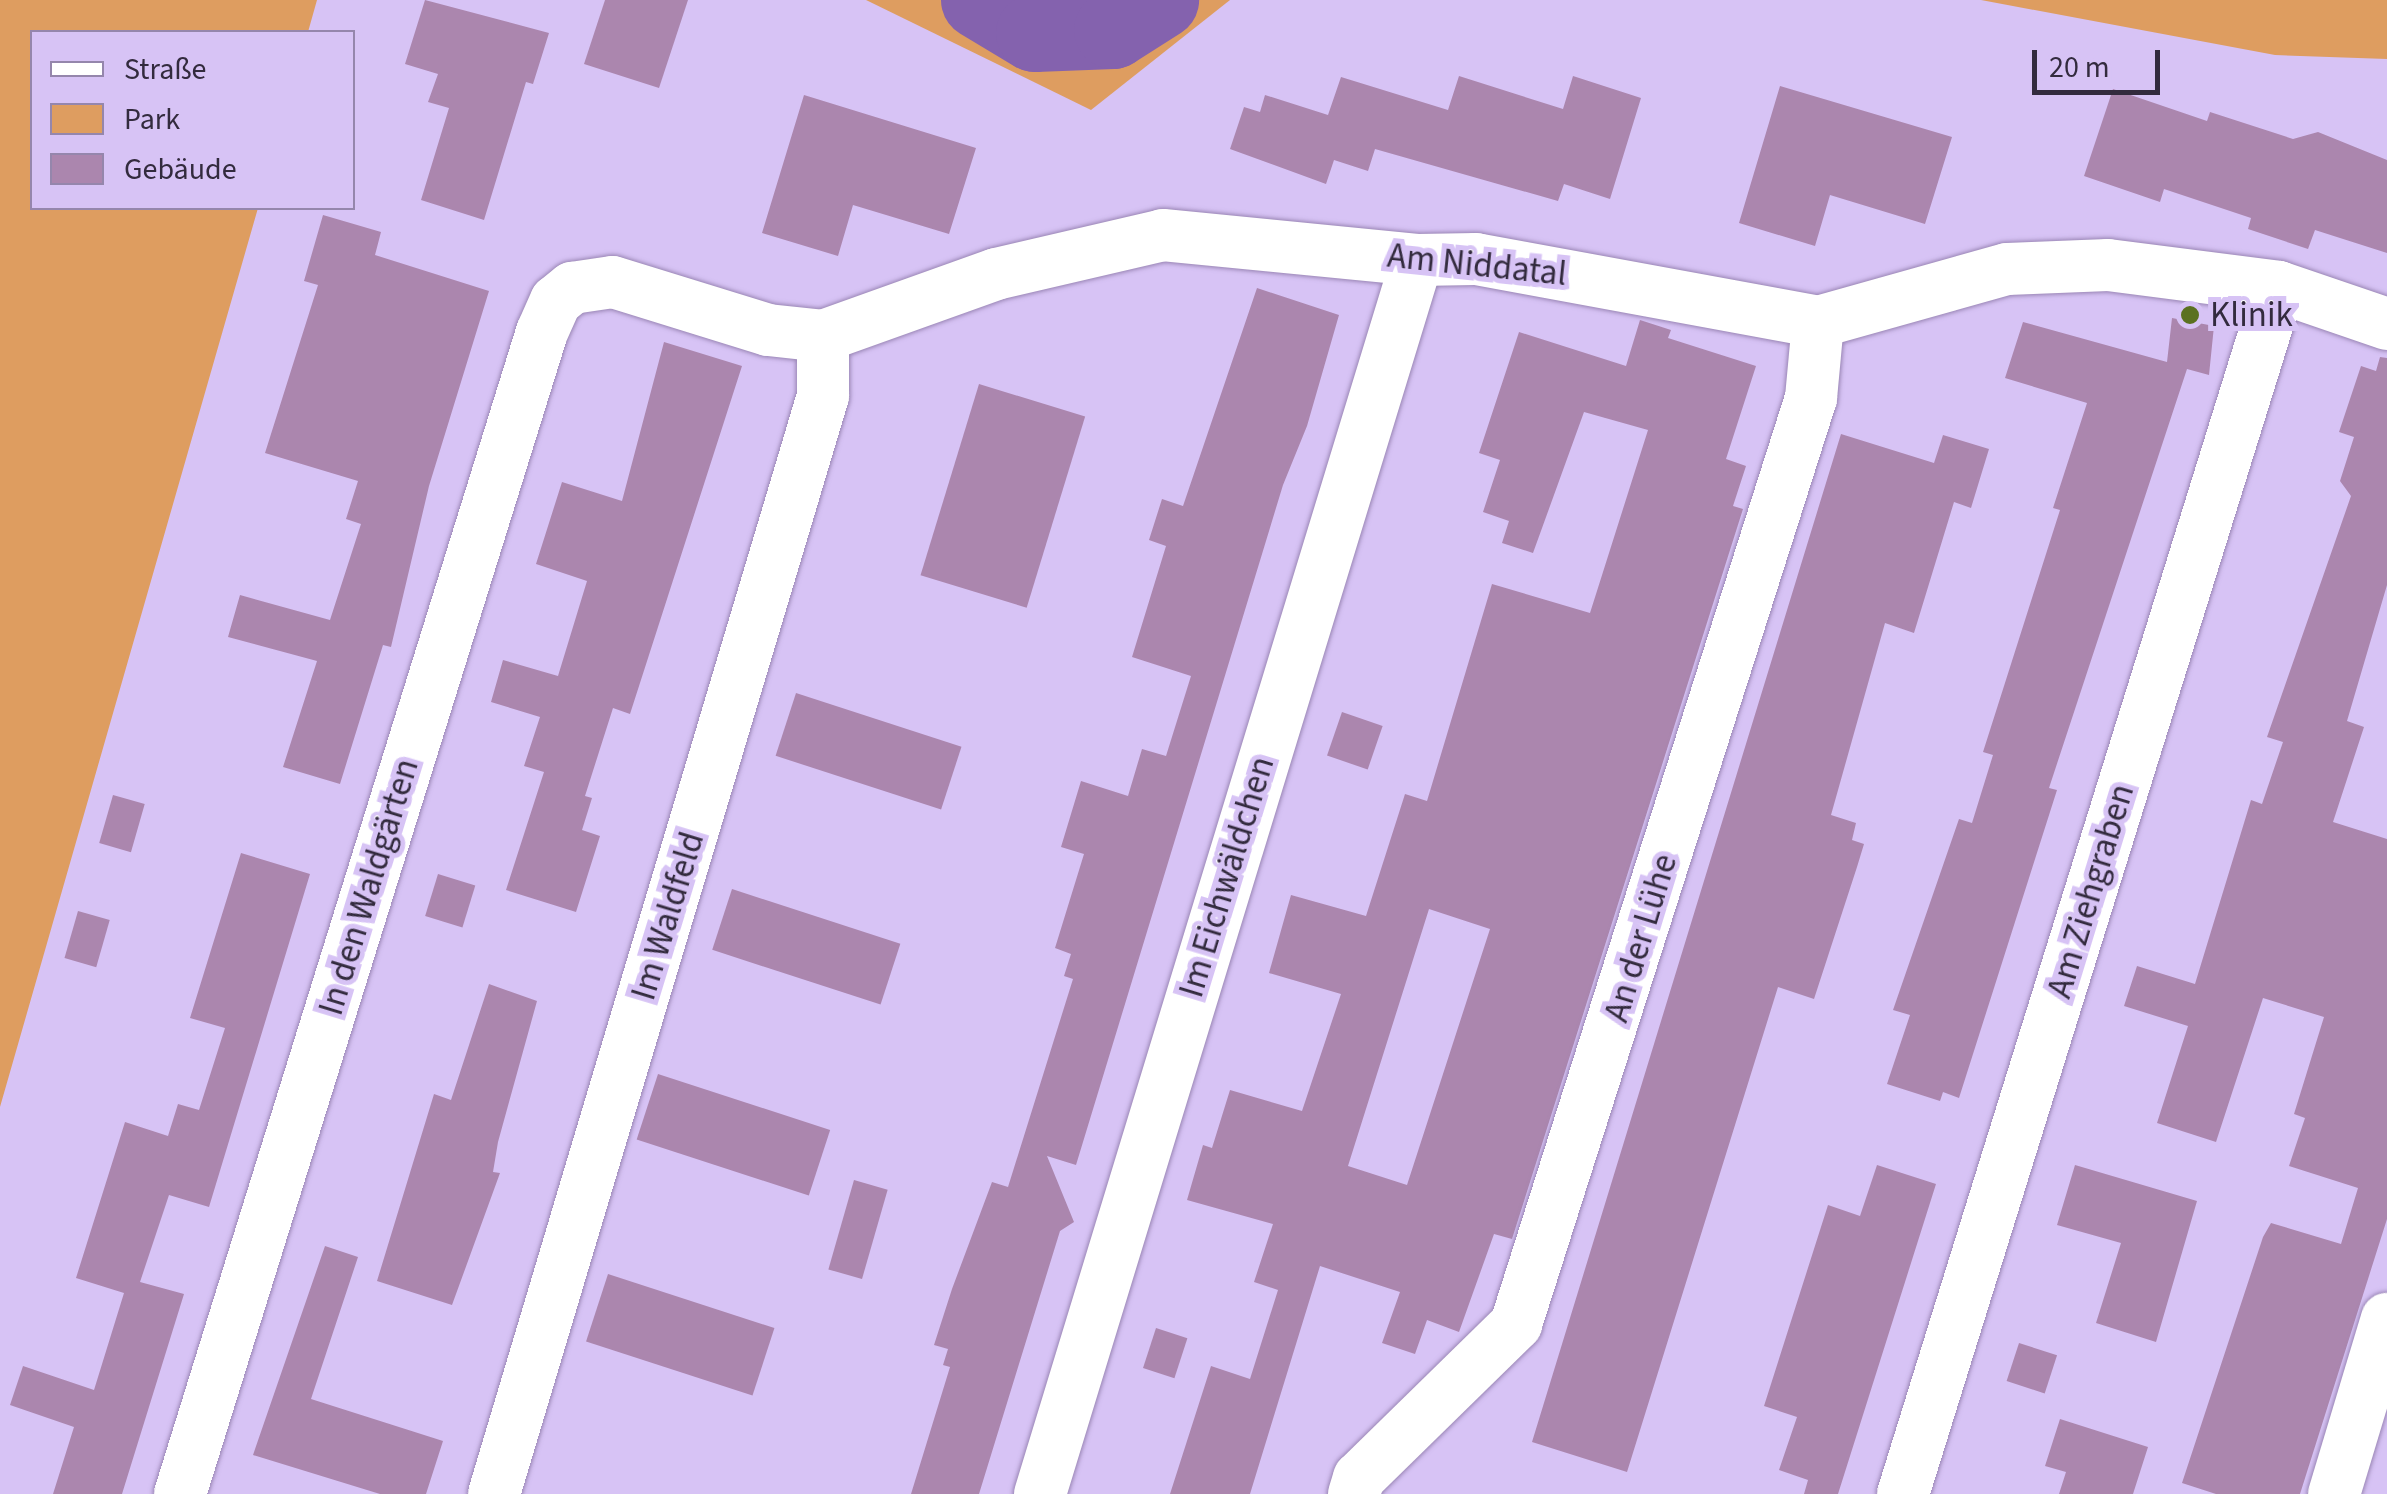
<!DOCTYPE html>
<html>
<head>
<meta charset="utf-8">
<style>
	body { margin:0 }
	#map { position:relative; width:2387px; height:1494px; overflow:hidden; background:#d7c3f5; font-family:"Source Sans 3",sans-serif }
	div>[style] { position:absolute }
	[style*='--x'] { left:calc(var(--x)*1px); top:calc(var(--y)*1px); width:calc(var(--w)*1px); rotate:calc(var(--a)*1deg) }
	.green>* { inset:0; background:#de9d60 }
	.river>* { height:78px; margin:-39px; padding:0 39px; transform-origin:39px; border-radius:39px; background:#8462ae }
	.building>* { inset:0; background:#ab86ae; transform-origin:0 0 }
	.roads { filter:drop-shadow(0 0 2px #9a86b5) drop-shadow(0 0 2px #9a86b5) }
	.minor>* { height:52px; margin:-26px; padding:0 26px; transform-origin:26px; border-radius:26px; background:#fff }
	.dots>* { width:28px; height:28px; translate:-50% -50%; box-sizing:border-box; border:5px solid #d7c3f5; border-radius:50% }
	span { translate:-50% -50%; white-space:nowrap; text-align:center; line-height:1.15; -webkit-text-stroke:10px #d7c3f5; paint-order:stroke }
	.street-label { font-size:35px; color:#332b3e }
	.poi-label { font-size:35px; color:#332b3e }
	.left { translate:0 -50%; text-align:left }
	.legend { position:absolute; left:30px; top:30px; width:325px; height:180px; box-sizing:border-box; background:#d7c3f5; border:2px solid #9586ac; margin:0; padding:12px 18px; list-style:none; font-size:30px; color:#332b3e }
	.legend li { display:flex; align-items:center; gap:20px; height:50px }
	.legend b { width:50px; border:2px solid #9586ac }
	.scale { position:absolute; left:2032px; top:50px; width:128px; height:45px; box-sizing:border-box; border:5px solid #332b3e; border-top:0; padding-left:12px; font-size:30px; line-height:35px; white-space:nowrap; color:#332b3e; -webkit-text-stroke:8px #d7c3f5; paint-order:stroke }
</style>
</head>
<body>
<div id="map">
	<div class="green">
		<i style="clip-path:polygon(0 0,317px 0,308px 32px,32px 32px,32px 208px,258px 208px,0 1107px)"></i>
		<i style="clip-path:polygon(866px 0,1230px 0,1091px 110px)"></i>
		<i style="clip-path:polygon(1981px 0,2387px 0,2387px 59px,2275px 55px)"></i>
	</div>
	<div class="river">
		<i style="--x:980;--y:0;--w:64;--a:31"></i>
		<i style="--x:1035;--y:33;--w:78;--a:-2.2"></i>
		<i style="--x:1113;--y:30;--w:56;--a:-32.6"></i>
	</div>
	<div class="building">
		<i style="clip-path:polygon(425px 0,549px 33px,533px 84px,526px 82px,484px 220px,421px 200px,449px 108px,428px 102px,438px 74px,405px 64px)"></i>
		<i style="clip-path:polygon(605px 0,688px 0,659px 88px,584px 64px)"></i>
		<i style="clip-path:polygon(1459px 76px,1563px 109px,1573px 76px,1641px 98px,1610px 199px,1564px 184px,1558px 201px,1375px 149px,1368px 171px,1334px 160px,1326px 184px,1230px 149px,1244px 107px,1260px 112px,1265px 95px,1328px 115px,1341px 77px,1448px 110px)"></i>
		<i style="clip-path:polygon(1780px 86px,1952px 137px,1925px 224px,1830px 195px,1815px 246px,1739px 223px)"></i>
		<i style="clip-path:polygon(2113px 89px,2207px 121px,2210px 112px,2293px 139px,2318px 132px,2387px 160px,2387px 253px,2315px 230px,2308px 249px,2248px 229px,2251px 218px,2164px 189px,2160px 202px,2084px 176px)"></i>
		<i style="clip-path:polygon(804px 95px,976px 148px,949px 234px,853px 205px,838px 256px,762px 233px)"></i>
		<i style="clip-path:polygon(323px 215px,381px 232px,375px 255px,489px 291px,429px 486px,391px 647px,383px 645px,340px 784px,283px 767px,317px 661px,228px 637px,240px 595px,330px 620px,361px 524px,346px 519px,358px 481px,265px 453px,318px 285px,304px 281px)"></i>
		<i style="clip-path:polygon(1257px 288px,1339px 315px,1307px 426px,1283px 485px,1076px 1165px,1047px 1156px,1074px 1222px,1060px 1231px,979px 1494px,911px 1494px,950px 1367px,943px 1365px,948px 1349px,934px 1345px,952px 1289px,992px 1182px,1008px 1187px,1073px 979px,1064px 976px,1071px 954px,1055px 948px,1084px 854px,1061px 847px,1081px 781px,1128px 796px,1142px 749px,1166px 756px,1191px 676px,1132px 657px,1166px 546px,1149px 540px,1162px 499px,1183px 506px)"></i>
		<i style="clip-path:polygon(2172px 318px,2214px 326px,2209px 375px,2187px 369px,2049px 788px,2057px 790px,1959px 1098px,1943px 1092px,1940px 1101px,1887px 1084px,1910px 1015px,1893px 1010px,1959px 819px,1972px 823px,1993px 755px,1983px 752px,2060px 510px,2053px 508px,2087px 403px,2005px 378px,2023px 322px,2167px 362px)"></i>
		<i style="clip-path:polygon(evenodd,1640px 320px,1671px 330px,1668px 338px,1756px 366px,1726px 459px,1746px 466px,1733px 506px,1743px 509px,1512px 1239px,1494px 1234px,1459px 1332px,1427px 1320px,1415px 1354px,1382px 1343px,1400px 1292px,1320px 1266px,1250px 1494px,1170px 1494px,1211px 1366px,1250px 1379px,1278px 1290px,1254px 1282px,1273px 1224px,1187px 1200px,1203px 1145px,1212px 1148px,1230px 1090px,1302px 1111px,1341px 994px,1269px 973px,1291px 895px,1366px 916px,1405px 794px,1427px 801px,1492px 584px,1590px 613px,1648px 430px,1584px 412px,1533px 553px,1502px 543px,1509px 521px,1483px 512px,1500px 460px,1479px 453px,1519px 332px,1626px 366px,1640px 320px,1429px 909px,1490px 929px,1407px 1185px,1348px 1166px,1429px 909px)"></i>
		<i style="clip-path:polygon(664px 342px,742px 366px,630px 714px,613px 708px,585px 796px,592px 798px,582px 830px,600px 836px,576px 912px,506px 890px,544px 772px,524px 766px,540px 717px,491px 702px,503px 660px,558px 676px,587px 581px,536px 564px,562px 482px,622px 501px)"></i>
		<i style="clip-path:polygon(2380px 357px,2387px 358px,2387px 585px,2347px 721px,2364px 727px,2333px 822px,2387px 839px,2387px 1219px,2300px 1494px,2216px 1494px,2182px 1483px,2263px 1237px,2271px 1223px,2341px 1244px,2358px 1188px,2289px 1166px,2305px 1118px,2294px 1114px,2324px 1017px,2263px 998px,2216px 1142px,2157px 1123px,2188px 1026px,2124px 1006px,2137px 966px,2195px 984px,2251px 800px,2262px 804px,2283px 742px,2267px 737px,2351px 496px,2340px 481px,2354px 437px,2339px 432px,2361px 366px,2376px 371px)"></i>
		<i style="left:979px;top:384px;width:111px;height:200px;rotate:17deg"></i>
		<i style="clip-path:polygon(1841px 434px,1934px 463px,1943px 435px,1989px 449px,1971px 508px,1954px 502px,1914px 633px,1885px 623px,1831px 815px,1856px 823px,1852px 840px,1864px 844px,1857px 867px,1814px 999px,1778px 987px,1627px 1472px,1532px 1442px)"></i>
		<i style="left:796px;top:693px;width:174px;height:66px;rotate:18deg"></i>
		<i style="left:1342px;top:712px;width:43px;height:46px;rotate:19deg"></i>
		<i style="left:113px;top:795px;width:33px;height:50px;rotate:16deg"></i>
		<i style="clip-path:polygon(241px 853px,310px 874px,209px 1207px,169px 1195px,140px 1282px,184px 1294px,122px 1494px,53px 1494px,74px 1427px,10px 1405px,23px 1366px,94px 1390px,124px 1293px,76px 1278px,125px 1122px,168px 1136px,178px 1104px,199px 1110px,225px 1028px,190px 1018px)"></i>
		<i style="left:438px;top:874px;width:39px;height:44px;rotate:17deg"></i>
		<i style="left:732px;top:889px;width:177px;height:64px;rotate:18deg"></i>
		<i style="left:78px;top:911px;width:33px;height:49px;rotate:16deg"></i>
		<i style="clip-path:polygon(489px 984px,537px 1001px,498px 1142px,493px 1172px,500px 1173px,452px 1305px,377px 1281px,434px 1094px,451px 1100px)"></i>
		<i style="left:658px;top:1074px;width:181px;height:69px;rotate:18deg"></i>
		<i style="clip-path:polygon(1877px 1165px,1936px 1184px,1838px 1494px,1804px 1494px,1808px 1480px,1779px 1470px,1797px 1417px,1764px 1406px,1828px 1205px,1860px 1216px)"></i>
		<i style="clip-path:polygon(2075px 1165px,2197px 1201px,2156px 1342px,2096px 1323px,2121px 1243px,2057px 1225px)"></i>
		<i style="left:854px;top:1180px;width:35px;height:93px;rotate:16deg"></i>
		<i style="clip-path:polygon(325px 1246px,358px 1257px,311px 1399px,443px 1441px,426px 1494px,380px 1494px,253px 1455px)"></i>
		<i style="left:608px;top:1274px;width:175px;height:71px;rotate:18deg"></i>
		<i style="left:1156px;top:1328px;width:33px;height:42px;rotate:18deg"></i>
		<i style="left:2019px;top:1343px;width:40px;height:40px;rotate:18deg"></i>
		<i style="clip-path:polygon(2060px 1419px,2148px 1447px,2133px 1494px,2059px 1494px,2066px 1472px,2045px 1466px)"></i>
	</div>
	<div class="roads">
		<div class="minor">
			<i style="--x:180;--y:1494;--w:1217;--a:-72.7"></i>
			<i style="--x:542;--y:332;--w:34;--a:-66"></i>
			<i style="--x:556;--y:301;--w:21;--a:-39"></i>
			<i style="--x:572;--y:288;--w:41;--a:-8.3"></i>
			<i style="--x:613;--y:282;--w:162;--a:17.2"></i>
			<i style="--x:768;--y:330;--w:55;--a:6.2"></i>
			<i style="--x:823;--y:336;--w:184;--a:-19.7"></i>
			<i style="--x:996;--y:274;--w:171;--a:-13.1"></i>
			<i style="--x:1163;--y:235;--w:255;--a:5.6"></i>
			<i style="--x:1417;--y:260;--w:59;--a:-1"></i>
			<i style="--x:1476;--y:259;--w:348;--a:10.4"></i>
			<i style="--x:1818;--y:322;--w:196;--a:-15.7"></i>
			<i style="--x:2007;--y:269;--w:101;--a:-2.3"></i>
			<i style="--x:2108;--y:265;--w:172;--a:7.3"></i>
			<i style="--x:2279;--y:287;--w:114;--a:18.9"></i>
			<i style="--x:494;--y:1494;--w:1146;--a:-73.32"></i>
			<i style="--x:823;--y:396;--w:60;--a:-90"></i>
			<i style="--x:1040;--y:1494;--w:1290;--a:-73.01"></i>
			<i style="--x:1354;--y:1494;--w:17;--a:-73"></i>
			<i style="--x:1359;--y:1478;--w:220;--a:-44.4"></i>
			<i style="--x:1516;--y:1324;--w:972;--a:-72.33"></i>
			<i style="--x:1811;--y:398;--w:76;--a:-84.7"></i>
			<i style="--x:1903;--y:1494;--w:1264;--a:-72.7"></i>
			<i style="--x:2334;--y:1494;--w:183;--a:-73.2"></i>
		</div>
	</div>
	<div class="dots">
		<i style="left:2190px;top:315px;background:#5b7121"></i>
	</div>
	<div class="street-label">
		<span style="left:1477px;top:265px;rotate:6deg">Am Niddatal</span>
		<span style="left:1227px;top:877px;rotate:-73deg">Im Eichwäldchen</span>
		<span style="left:369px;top:887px;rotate:-73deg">In den Waldgärten</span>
		<span style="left:2091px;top:891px;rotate:-73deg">Am Ziehgraben</span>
		<span style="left:668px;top:916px;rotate:-73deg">Im Waldfeld</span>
		<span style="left:1641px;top:938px;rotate:-73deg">An der Lühe</span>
	</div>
	<div class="poi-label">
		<span class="left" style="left:2210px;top:315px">Klinik</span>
	</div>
	<ul class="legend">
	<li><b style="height:12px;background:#fff"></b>Straße</li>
	<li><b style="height:28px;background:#de9d60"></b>Park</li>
	<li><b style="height:28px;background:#ab86ae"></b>Gebäude</li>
	</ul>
	<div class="scale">20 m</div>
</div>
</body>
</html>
